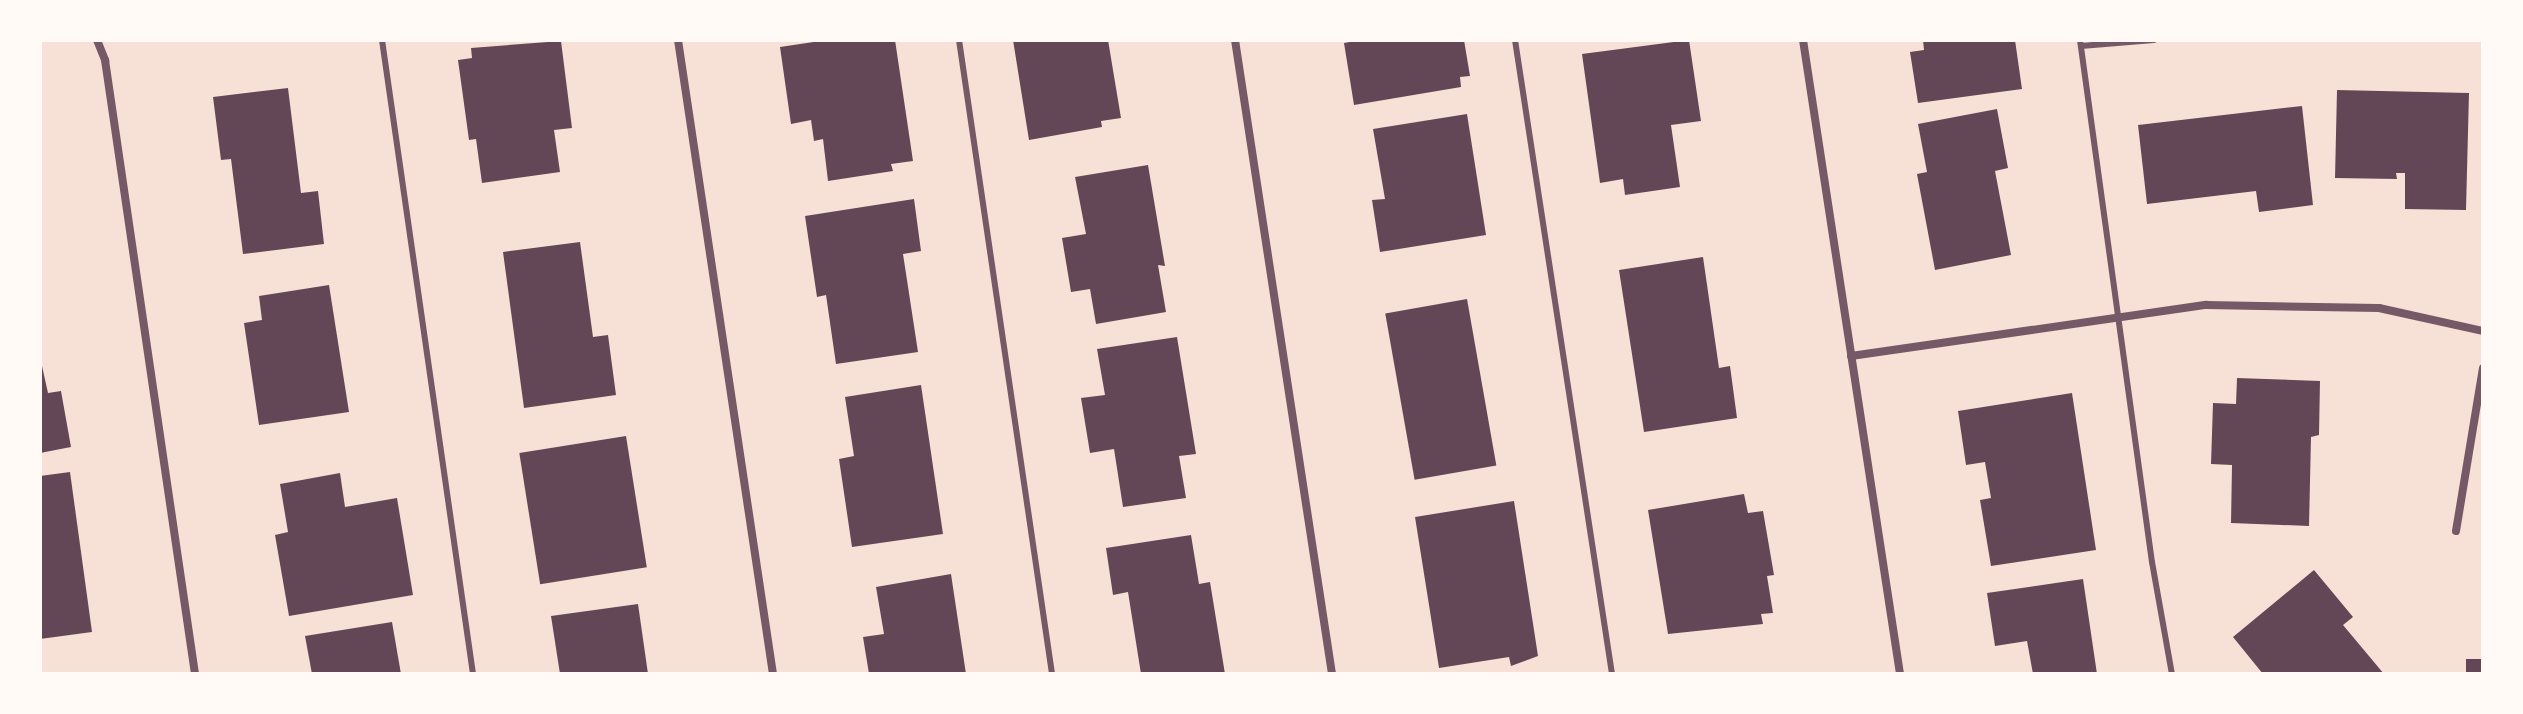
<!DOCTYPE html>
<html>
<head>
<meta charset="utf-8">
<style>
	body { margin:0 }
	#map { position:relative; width:2523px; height:714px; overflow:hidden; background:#f7e1d7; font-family:"Sofia Sans Condensed",sans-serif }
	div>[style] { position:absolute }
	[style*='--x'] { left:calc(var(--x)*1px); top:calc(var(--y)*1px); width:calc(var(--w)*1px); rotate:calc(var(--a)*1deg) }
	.building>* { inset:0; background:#644757; transform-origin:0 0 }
	.service>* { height:6px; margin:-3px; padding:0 3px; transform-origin:3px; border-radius:3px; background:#755966 }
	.minor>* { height:8px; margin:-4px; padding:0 4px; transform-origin:4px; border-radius:4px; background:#755966 }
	span { translate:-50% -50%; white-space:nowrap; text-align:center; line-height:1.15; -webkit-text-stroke:7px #fffaf5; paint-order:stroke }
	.frame { position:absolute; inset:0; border:42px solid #fffaf5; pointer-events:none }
</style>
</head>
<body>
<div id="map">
	<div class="building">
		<i style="clip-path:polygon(827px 40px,895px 40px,913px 161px,891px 164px,893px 171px,828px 181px,823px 139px,814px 141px,811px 120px,791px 124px,780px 47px)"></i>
		<i style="clip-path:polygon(1013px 40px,1108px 40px,1121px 118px,1101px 121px,1102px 127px,1029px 140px)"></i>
		<i style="clip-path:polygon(1361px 40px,1464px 40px,1470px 76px,1460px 77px,1461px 87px,1354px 105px,1344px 43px)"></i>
		<i style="clip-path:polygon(1689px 40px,1701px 121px,1671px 125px,1680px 187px,1625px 195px,1623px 179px,1600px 183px,1582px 54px)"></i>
		<i style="clip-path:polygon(1923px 40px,2015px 40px,2022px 89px,1918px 103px,1910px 52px,1924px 50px)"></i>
		<i style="clip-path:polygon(561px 41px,572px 128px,554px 130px,560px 172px,482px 183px,476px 139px,469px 140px,458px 60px,472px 58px,471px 48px)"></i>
		<i style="clip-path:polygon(288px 88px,301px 193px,318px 191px,324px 244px,243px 254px,231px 159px,221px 160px,213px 97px)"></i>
		<i style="clip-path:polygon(2337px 90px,2469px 93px,2466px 210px,2405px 209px,2405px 173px,2396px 173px,2397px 179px,2335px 178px)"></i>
		<i style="clip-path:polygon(2302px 106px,2313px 205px,2259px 212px,2256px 191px,2147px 204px,2138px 125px)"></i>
		<i style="clip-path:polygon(1997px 109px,2008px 168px,1995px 171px,2011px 255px,1935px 270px,1917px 174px,1927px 172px,1918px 124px)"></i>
		<i style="clip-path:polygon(1467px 114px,1486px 235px,1380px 252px,1372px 200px,1385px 199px,1373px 129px)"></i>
		<i style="clip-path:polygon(1148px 165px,1165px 266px,1158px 265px,1166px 312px,1096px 324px,1090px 289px,1071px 292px,1062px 238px,1086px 234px,1075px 177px)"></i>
		<i style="clip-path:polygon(914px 199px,921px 251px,903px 254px,918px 352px,836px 364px,826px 295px,817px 297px,805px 216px)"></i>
		<i style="clip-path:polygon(580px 242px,593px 337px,608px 335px,616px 395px,524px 408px,503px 252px)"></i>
		<i style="clip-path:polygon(1703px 257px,1719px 368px,1730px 366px,1737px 418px,1644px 432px,1619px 270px)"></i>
		<i style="clip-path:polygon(329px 285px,349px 412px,259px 425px,244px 323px,262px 320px,259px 296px)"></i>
		<i style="left:1467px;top:299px;width:169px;height:83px;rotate:80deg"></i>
		<i style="clip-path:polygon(1177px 337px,1196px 454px,1179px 456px,1186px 498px,1123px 507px,1114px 449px,1090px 453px,1081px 398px,1105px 395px,1097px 349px)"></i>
		<i style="clip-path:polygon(40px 357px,48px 393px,61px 391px,71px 447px,40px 453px)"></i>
		<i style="clip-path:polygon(2237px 378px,2320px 381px,2319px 435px,2311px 437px,2309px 526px,2231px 523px,2232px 465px,2211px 464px,2213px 403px,2236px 404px)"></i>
		<i style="clip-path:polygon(921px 385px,943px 534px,852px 547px,839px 459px,854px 456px,845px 397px)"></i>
		<i style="clip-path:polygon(2072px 393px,2096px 550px,1991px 566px,1980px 500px,1991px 498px,1985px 462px,1966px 465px,1958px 411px)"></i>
		<i style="left:626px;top:436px;width:133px;height:108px;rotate:81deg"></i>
		<i style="clip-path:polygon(70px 472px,92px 632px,40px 639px,40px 476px)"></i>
		<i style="clip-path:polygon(340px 473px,345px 507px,397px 498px,413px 595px,289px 616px,275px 535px,288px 532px,280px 484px)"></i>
		<i style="clip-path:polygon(1744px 494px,1748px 513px,1763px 511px,1774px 575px,1767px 576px,1773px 613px,1761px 614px,1763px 624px,1668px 634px,1648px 510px)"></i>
		<i style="clip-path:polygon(1514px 501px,1538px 656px,1511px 666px,1509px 657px,1439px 668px,1415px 517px)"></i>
		<i style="clip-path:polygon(1191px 535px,1199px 584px,1210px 582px,1225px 674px,1141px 674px,1128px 592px,1113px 595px,1106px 548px)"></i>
		<i style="clip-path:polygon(2314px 570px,2353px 617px,2343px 625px,2384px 674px,2263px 674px,2233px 637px)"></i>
		<i style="clip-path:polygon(951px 574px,966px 674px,869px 674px,863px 637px,884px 634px,876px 587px)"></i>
		<i style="clip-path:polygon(2083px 579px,2097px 674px,2033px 674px,2027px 641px,1995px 646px,1987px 593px)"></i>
		<i style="clip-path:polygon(638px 604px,648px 674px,560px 674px,551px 616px)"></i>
		<i style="clip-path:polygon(392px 622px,401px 674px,312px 674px,305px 636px)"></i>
		<i style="left:2483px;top:659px;width:15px;height:17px;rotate:90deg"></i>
	</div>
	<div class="service">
		<i style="--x:382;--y:40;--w:640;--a:81.83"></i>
		<i style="--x:959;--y:40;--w:641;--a:81.65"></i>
		<i style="--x:1515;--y:40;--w:641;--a:81.3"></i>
		<i style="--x:2080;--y:40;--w:527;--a:82.15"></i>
		<i style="--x:2152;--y:562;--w:114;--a:79.9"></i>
		<i style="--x:2081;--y:46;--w:73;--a:-4.7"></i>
	</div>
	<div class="minor">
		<i style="--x:97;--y:40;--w:22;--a:68"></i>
		<i style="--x:105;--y:60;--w:621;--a:81.66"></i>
		<i style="--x:678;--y:40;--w:641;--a:81.48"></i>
		<i style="--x:1235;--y:40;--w:641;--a:81.3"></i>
		<i style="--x:1803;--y:40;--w:641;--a:81.3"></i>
		<i style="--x:1851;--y:356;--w:359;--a:-8.2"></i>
		<i style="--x:2206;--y:305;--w:173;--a:1"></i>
		<i style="--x:2379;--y:308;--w:107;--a:12.5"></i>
		<i style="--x:2456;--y:531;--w:165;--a:-80.6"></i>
	</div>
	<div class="frame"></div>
</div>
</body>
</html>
